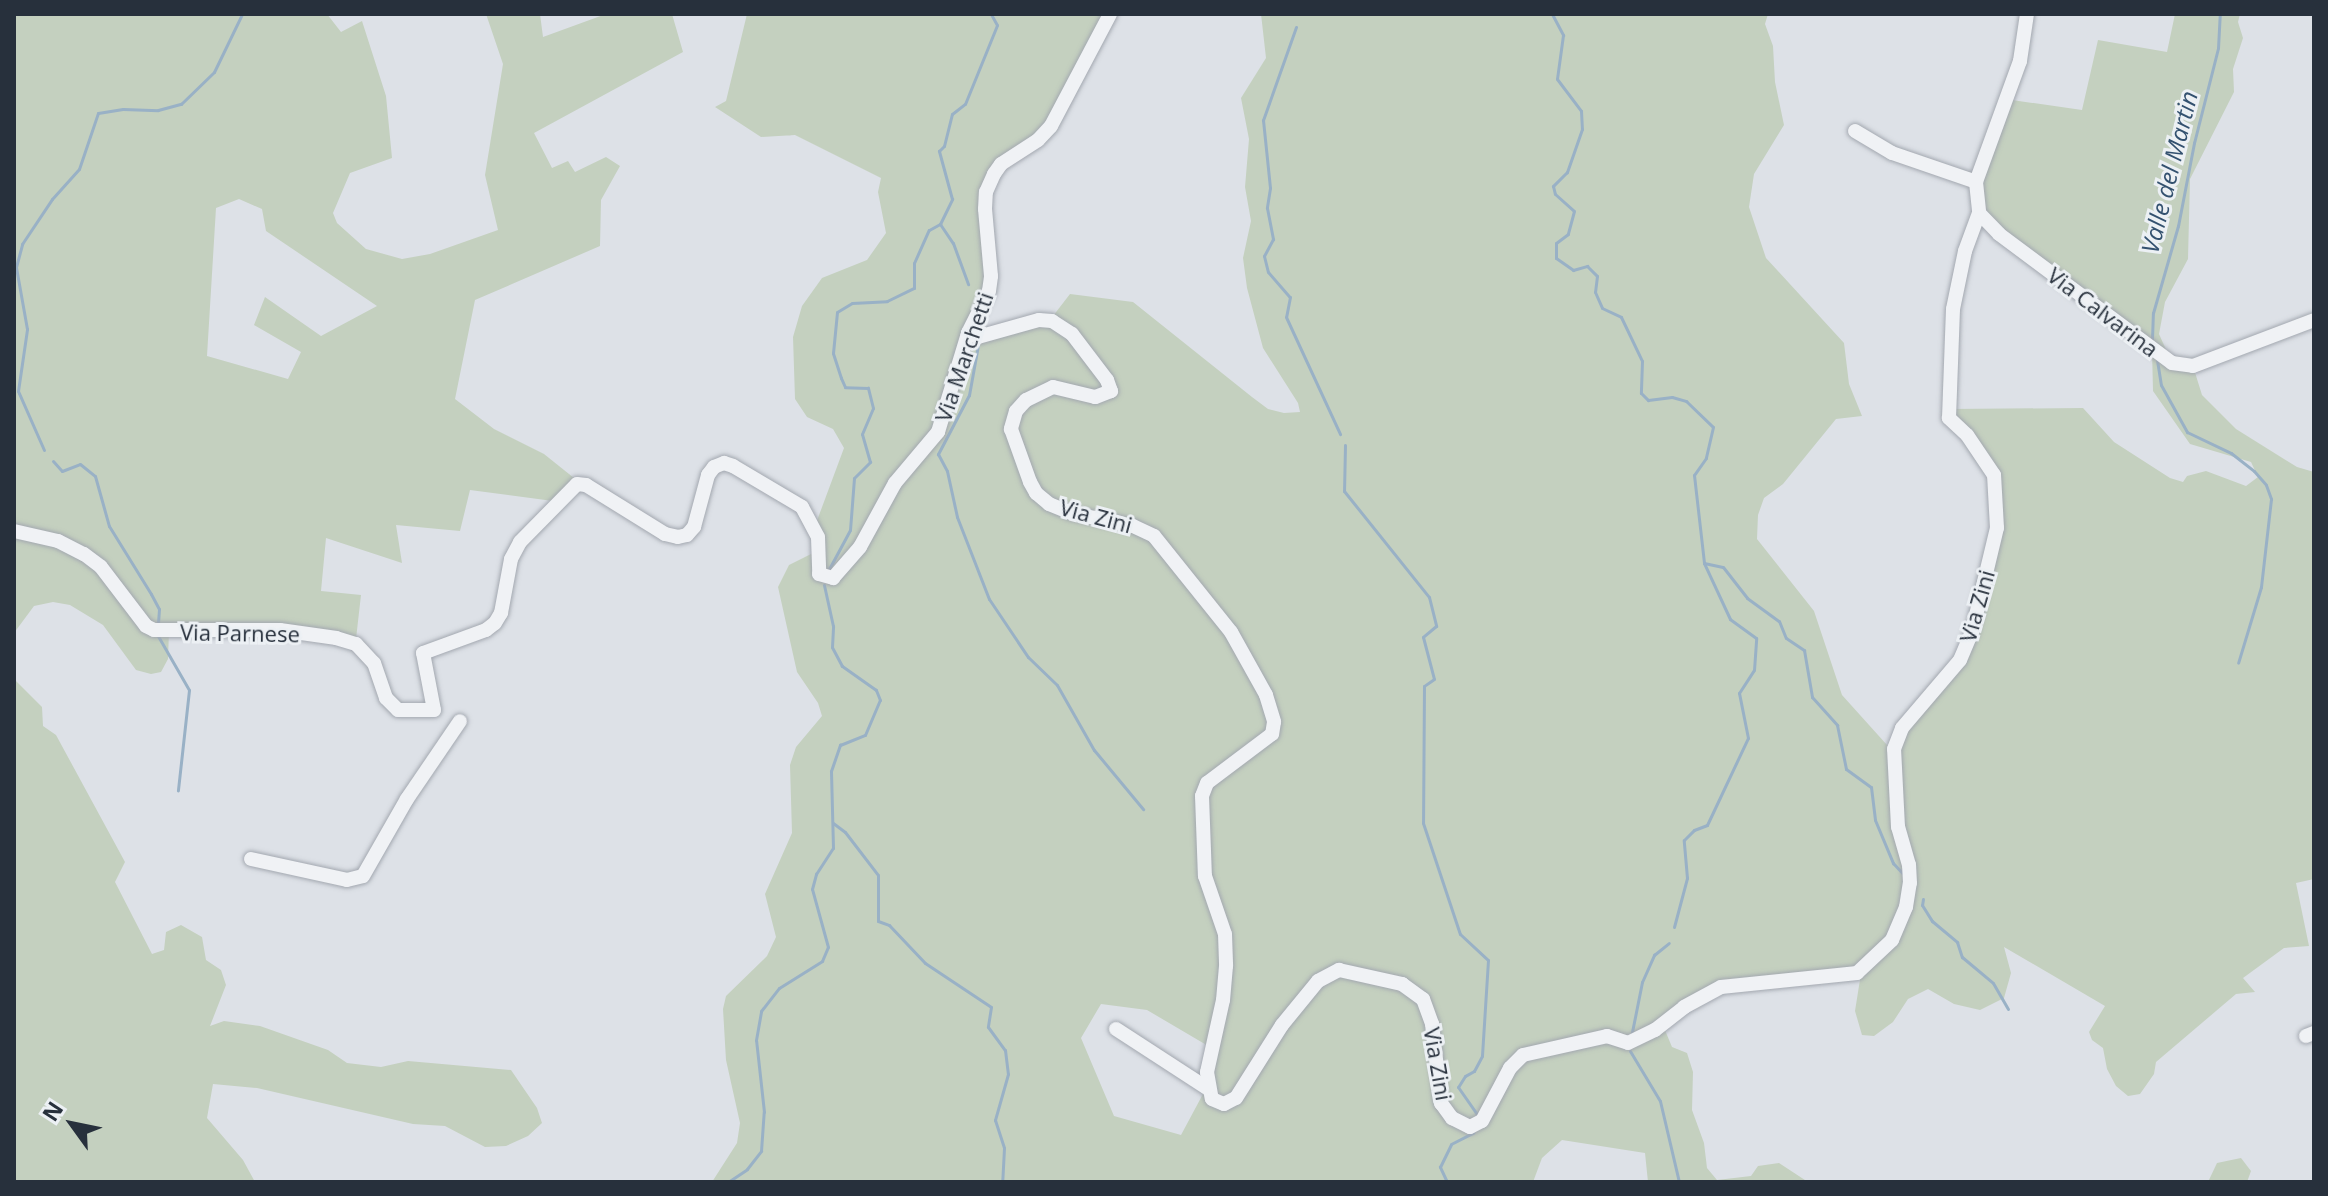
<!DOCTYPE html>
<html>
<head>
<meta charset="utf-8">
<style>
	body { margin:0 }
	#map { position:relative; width:2328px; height:1196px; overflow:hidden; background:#dde1e7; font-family:"Open Sans",sans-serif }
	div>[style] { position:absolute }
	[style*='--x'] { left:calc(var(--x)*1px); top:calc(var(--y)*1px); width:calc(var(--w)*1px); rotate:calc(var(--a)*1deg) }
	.green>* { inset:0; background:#c4d0bf }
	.stream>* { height:3px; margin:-1.5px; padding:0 1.5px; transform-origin:1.5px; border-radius:1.5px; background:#99b1c6 }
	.roads { filter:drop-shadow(0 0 2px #a3a8b0) drop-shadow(0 0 2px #a3a8b0) }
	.minor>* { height:14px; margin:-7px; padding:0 7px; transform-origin:7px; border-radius:7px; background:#f0f2f5 }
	span { translate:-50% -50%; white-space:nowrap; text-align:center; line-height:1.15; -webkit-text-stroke:6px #ecf0f4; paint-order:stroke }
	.street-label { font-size:22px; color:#27303c }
	.water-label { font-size:24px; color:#33516f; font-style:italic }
	.frame { position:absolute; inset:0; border:16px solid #27303c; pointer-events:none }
	.north { position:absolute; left:32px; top:1084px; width:80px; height:80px; -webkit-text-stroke:6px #ecf0f4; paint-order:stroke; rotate:303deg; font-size:22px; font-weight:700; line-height:32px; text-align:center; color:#27303c }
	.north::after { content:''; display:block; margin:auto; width:28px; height:36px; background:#27303c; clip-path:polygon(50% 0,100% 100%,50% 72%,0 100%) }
</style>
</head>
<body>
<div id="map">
	<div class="green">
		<i style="clip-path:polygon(evenodd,14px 14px,327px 14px,341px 32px,362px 21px,386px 96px,392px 158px,350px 173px,333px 213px,337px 223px,366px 249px,402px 259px,430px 254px,498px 230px,485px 175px,503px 64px,486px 14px,540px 14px,543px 37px,606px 14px,672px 14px,683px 52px,534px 133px,552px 168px,568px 161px,575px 172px,606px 157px,620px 166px,601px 200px,600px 246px,475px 300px,455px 399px,494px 429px,544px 454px,579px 482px,553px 501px,470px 490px,460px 531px,396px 525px,402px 563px,326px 538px,321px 591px,361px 595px,356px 639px,169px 631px,168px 659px,161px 672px,151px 674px,136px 670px,103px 625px,70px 605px,53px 602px,34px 606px,14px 633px,14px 14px,239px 199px,262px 209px,266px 231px,377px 306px,321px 336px,265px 297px,254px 325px,301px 352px,288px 379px,207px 356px,216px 208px,239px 199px)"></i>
		<i style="clip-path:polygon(evenodd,747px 14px,1107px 14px,1051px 123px,990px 176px,990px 262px,970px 334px,1053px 316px,1070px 294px,1133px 302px,1252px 397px,1268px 409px,1284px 413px,1300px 412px,1298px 403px,1263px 348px,1247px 288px,1243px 258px,1251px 221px,1245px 187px,1249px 139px,1241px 98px,1266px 58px,1261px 14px,1768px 14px,1765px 24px,1773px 46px,1775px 82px,1784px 125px,1754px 174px,1749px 207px,1766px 258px,1844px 343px,1849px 384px,1862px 416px,1836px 419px,1783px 484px,1764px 498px,1758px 515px,1757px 539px,1814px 611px,1842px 695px,1896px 755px,1904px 727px,1958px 660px,1975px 617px,1997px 487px,1950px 409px,2083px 408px,2114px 442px,2170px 478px,2183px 482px,2187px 476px,2206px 471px,2246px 486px,2258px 477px,2251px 462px,2190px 444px,2153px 391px,2152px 350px,1979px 213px,1976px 182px,2005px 99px,2082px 110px,2098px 40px,2167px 52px,2175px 14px,2240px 14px,2238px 22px,2243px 38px,2233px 69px,2234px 92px,2190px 179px,2188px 259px,2165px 302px,2159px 334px,2172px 363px,2193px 366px,2202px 395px,2236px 429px,2297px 467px,2314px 472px,2314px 879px,2296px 883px,2309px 946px,2284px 948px,2243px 978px,2255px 992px,2236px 994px,2156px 1062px,2154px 1074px,2140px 1094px,2128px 1096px,2116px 1086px,2107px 1069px,2103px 1048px,2092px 1040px,2089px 1032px,2105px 1006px,2004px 947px,2011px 973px,2004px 998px,1980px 1010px,1954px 1004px,1928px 989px,1908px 999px,1893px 1022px,1874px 1036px,1862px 1035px,1855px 1011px,1862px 967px,1754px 979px,1662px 1023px,1672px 1047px,1687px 1053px,1693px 1072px,1692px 1110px,1704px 1143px,1707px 1168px,1717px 1180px,1751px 1176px,1758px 1166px,1779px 1163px,1808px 1182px,1648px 1182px,1645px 1153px,1562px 1140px,1542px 1158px,1533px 1182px,712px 1182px,737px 1143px,740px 1123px,726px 1060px,723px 1009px,726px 996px,767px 956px,776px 937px,765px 894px,792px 833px,790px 765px,796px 747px,822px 716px,818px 703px,797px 672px,778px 587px,789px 565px,817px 551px,815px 526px,844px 448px,833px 429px,807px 417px,795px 399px,793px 337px,802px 306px,822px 278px,867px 260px,886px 233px,878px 192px,881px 178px,795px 135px,761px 137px,715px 107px,726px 101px,747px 14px,1101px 1004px,1147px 1010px,1215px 1050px,1203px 1094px,1181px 1135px,1114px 1116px,1081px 1038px,1101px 1004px)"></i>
		<i style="clip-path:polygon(14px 679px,42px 707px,43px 726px,56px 735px,125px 862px,115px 882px,152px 954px,164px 950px,166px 932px,181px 925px,202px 937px,206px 960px,221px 970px,226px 985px,210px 1026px,224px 1021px,260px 1026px,328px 1050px,347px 1063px,381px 1067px,408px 1061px,511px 1070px,537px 1108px,542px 1123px,528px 1136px,506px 1146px,485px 1147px,445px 1126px,413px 1124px,257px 1088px,213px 1084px,207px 1118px,243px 1160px,255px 1182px,14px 1182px)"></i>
		<i style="clip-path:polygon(2241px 1158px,2251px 1171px,2247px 1182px,2208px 1182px,2217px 1163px)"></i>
	</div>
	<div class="stream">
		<i style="--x:1552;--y:14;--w:24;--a:62"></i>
		<i style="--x:1563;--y:35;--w:44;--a:97.8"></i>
		<i style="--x:1557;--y:79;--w:40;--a:53"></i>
		<i style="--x:1581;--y:111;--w:18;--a:87"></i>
		<i style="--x:1582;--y:129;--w:46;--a:109.2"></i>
		<i style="--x:1567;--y:172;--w:20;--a:135"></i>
		<i style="--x:1553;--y:186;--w:8;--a:76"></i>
		<i style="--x:1555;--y:194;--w:25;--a:42"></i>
		<i style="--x:1574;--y:211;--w:24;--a:105"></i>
		<i style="--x:1568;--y:234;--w:15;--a:143"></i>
		<i style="--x:1556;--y:243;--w:15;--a:90"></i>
		<i style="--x:1556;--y:258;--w:21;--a:35"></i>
		<i style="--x:1573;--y:270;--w:15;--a:-16"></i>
		<i style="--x:1587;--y:266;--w:14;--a:45"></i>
		<i style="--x:1597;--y:276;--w:16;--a:97"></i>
		<i style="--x:1595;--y:292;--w:17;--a:66"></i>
		<i style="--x:1602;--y:308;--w:21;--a:25"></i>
		<i style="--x:1621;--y:317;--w:49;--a:64.5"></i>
		<i style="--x:1642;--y:361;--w:32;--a:92"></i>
		<i style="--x:1641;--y:393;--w:10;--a:45"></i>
		<i style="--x:1648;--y:400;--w:24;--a:-7"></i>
		<i style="--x:1672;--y:397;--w:15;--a:16"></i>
		<i style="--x:1686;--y:401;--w:37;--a:44"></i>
		<i style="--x:1713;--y:427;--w:32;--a:103"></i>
		<i style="--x:1706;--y:458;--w:21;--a:125"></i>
		<i style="--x:1694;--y:475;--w:89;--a:83.5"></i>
		<i style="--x:1704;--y:563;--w:19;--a:12"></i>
		<i style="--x:1723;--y:567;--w:39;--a:52"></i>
		<i style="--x:1747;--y:598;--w:39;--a:36"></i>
		<i style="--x:1779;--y:621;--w:18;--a:68"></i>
		<i style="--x:1786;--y:638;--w:22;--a:34"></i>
		<i style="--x:1804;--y:650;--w:48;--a:80.3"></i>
		<i style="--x:1812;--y:697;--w:38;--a:48"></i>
		<i style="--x:1837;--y:725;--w:45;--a:78.4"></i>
		<i style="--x:1846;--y:769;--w:31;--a:36"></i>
		<i style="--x:1871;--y:787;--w:33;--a:83"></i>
		<i style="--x:1875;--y:820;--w:47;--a:67.3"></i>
		<i style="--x:1893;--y:863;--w:16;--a:47"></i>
		<i style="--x:1296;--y:27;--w:99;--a:109.5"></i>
		<i style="--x:1263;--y:120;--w:68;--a:84.1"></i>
		<i style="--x:1270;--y:188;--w:20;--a:99"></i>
		<i style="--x:1267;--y:208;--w:32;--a:79"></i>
		<i style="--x:1273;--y:239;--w:19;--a:118"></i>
		<i style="--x:1264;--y:256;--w:16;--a:76"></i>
		<i style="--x:1268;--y:272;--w:33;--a:49"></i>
		<i style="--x:1290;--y:297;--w:20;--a:101"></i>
		<i style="--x:1286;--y:317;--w:129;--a:65.2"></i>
		<i style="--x:940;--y:224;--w:23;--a:56"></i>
		<i style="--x:953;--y:243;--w:44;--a:69.9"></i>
		<i style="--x:2152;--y:339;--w:26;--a:-88"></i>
		<i style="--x:2153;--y:313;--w:91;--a:-74"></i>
		<i style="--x:2178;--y:226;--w:85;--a:-79.1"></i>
		<i style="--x:2194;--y:143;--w:98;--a:-75.8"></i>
		<i style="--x:2218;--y:48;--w:34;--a:-87"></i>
		<i style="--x:978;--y:345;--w:51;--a:100.2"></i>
		<i style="--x:969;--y:395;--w:67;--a:117.7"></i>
		<i style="--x:938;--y:454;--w:19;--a:62"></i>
		<i style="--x:947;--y:471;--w:47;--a:77.7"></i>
		<i style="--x:957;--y:517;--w:88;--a:68.7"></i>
		<i style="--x:989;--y:599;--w:70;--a:56.1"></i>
		<i style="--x:1028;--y:657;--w:40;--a:44"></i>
		<i style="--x:1057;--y:685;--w:75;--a:60.4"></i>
		<i style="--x:1094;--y:750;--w:77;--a:50.3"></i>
		<i style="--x:2157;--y:360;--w:25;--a:81"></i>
		<i style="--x:2161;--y:385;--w:54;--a:61"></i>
		<i style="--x:2187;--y:432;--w:49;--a:25.5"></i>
		<i style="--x:2231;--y:453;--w:29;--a:38"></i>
		<i style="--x:2254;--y:471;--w:18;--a:49"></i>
		<i style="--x:2266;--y:485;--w:15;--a:70"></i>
		<i style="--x:2271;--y:499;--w:89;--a:96.5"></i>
		<i style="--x:2261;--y:587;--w:79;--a:106.8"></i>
		<i style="--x:1345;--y:445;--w:46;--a:91.2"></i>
		<i style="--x:1344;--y:491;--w:136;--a:51.3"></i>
		<i style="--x:1429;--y:597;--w:30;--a:76"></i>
		<i style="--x:1436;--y:626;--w:17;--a:140"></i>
		<i style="--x:1423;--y:637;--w:43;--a:75.3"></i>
		<i style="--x:1434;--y:679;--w:12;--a:145"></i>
		<i style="--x:1424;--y:686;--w:137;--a:90.4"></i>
		<i style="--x:1423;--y:823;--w:117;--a:71.6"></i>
		<i style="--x:1460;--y:934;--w:38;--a:43"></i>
		<i style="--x:1488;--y:960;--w:96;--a:93.6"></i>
		<i style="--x:1482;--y:1056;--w:17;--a:118"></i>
		<i style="--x:1474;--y:1071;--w:10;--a:151"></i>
		<i style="--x:1465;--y:1076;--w:13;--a:122"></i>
		<i style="--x:1458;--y:1087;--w:37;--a:55"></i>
		<i style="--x:44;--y:450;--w:64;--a:-113.8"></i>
		<i style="--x:18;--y:391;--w:63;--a:-81.7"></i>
		<i style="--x:27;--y:329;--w:63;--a:-100.1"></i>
		<i style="--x:16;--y:267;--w:24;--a:-75"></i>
		<i style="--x:22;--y:244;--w:54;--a:-56.3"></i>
		<i style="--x:52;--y:199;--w:40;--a:-48"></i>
		<i style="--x:79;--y:169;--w:59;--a:-71.3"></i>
		<i style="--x:98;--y:113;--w:25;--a:-9"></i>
		<i style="--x:123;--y:109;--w:35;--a:2"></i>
		<i style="--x:158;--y:110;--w:24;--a:-15"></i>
		<i style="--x:181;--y:104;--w:46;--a:-44.1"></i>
		<i style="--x:214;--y:72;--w:64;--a:-64.2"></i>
		<i style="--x:53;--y:461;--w:13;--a:48"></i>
		<i style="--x:62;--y:471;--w:19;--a:-21"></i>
		<i style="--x:80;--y:464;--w:19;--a:39"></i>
		<i style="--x:95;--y:476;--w:52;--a:74.4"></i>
		<i style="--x:109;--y:526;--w:80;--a:58.3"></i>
		<i style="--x:151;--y:594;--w:17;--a:62"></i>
		<i style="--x:159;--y:609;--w:14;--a:94"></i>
		<i style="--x:829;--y:569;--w:44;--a:-61.7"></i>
		<i style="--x:850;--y:530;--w:52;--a:-85.6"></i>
		<i style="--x:854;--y:478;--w:23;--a:-45"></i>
		<i style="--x:870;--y:462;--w:29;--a:-106"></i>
		<i style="--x:862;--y:434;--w:28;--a:-67"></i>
		<i style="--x:873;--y:408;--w:21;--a:-104"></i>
		<i style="--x:868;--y:388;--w:23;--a:-178"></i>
		<i style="--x:845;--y:387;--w:10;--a:-114"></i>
		<i style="--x:841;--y:378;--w:26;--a:-108"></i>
		<i style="--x:833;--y:353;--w:41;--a:-84.4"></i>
		<i style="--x:837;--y:312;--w:17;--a:-31"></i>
		<i style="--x:852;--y:303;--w:35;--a:-3"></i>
		<i style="--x:887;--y:301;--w:30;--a:-26"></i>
		<i style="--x:914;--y:288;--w:25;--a:-90"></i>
		<i style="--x:914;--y:263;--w:36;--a:-66"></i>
		<i style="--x:929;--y:230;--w:13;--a:-29"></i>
		<i style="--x:940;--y:224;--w:28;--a:-64"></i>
		<i style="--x:952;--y:199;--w:50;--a:-105.2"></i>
		<i style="--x:939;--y:151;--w:7;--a:-45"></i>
		<i style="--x:944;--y:146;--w:33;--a:-76"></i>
		<i style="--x:952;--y:114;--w:16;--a:-38"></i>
		<i style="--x:965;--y:104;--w:85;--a:-67.9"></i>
		<i style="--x:997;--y:25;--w:13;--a:-119"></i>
		<i style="--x:158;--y:636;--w:62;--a:60.1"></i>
		<i style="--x:189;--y:690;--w:101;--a:96.3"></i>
		<i style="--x:833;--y:823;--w:15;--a:37"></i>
		<i style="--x:845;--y:832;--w:54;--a:52.5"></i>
		<i style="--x:878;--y:875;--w:46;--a:90"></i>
		<i style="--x:878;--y:921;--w:12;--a:20"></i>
		<i style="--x:889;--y:925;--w:52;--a:46.5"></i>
		<i style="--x:925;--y:963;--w:79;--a:33.7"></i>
		<i style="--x:991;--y:1007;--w:20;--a:99"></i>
		<i style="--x:988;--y:1027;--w:29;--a:54"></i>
		<i style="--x:1005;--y:1050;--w:24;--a:83"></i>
		<i style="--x:1008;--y:1074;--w:48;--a:105.8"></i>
		<i style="--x:995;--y:1120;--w:29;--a:72"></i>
		<i style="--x:1004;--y:1148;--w:34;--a:93"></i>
		<i style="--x:1923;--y:899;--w:6;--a:99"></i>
		<i style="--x:1922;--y:905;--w:19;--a:58"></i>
		<i style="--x:1932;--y:921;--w:33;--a:40"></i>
		<i style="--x:1957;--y:942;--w:16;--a:72"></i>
		<i style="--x:1962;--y:957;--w:40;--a:40"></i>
		<i style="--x:1993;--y:983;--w:30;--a:60"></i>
		<i style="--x:1674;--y:927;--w:51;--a:-75.1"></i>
		<i style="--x:1687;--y:878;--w:38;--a:-95"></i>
		<i style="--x:1684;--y:840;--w:14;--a:-45"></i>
		<i style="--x:1694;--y:830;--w:14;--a:-21"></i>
		<i style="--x:1707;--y:825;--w:96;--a:-64.8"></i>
		<i style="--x:1748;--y:738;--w:46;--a:-101.3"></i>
		<i style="--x:1739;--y:693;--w:27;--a:-57"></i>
		<i style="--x:1754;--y:670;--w:32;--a:-86"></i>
		<i style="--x:1756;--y:638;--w:32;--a:-144"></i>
		<i style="--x:1730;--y:619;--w:62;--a:-114.9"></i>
		<i style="--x:1632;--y:1032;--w:51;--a:-78.7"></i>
		<i style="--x:1642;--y:982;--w:30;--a:-66"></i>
		<i style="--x:1654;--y:955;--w:19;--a:-39"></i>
		<i style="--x:1630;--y:1051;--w:58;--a:59"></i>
		<i style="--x:1660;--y:1101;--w:83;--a:76.8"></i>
		<i style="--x:728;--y:1182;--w:23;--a:-34"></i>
		<i style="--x:747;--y:1169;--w:23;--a:-52"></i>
		<i style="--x:761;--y:1151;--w:39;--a:-86"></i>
		<i style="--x:764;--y:1112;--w:72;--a:-96.3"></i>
		<i style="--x:756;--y:1040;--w:29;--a:-80"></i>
		<i style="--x:761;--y:1011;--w:29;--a:-52"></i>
		<i style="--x:779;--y:988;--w:51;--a:-32.1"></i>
		<i style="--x:822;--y:961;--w:15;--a:-67"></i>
		<i style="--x:828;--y:947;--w:60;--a:-105.4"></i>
		<i style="--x:812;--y:889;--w:16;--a:-75"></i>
		<i style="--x:816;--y:874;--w:31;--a:-57"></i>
		<i style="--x:833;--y:848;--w:77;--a:-91.5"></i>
		<i style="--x:831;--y:771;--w:28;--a:-71"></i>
		<i style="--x:840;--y:745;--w:27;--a:-22"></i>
		<i style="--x:865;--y:735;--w:38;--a:-67"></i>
		<i style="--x:880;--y:700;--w:11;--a:-112"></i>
		<i style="--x:876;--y:690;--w:42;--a:-144.8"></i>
		<i style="--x:842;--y:666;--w:21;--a:-118"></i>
		<i style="--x:832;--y:647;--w:21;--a:-87"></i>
		<i style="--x:833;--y:626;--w:42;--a:-102.4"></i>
		<i style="--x:1447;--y:1182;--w:17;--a:-115"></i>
		<i style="--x:1440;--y:1167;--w:25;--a:-64"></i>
		<i style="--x:1451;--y:1144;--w:25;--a:-27"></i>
	</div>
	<div class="roads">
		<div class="minor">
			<i style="--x:2027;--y:14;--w:48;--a:98.5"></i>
			<i style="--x:2020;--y:61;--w:129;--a:110"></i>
			<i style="--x:1976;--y:182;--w:31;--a:84"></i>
			<i style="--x:1979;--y:213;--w:29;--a:46"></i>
			<i style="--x:1999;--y:234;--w:216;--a:36.7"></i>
			<i style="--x:2172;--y:363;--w:21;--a:8"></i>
			<i style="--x:2193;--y:366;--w:129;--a:-20.8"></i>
			<i style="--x:1855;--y:131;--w:43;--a:30.7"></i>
			<i style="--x:1892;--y:153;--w:89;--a:19"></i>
			<i style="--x:968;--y:333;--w:11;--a:22"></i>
			<i style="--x:978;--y:337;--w:63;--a:-15.6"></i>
			<i style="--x:1039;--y:320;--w:13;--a:4"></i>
			<i style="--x:1052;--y:321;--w:24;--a:33"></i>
			<i style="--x:1072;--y:334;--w:58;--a:52.7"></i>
			<i style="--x:1107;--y:380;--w:12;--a:70"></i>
			<i style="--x:1111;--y:391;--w:17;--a:159"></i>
			<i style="--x:1095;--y:397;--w:43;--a:-166.6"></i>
			<i style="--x:1053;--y:387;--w:30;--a:154"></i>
			<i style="--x:1026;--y:400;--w:15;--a:132"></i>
			<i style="--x:1016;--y:411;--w:19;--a:106"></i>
			<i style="--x:1011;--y:429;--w:56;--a:70.3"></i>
			<i style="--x:1030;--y:482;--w:13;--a:61"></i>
			<i style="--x:1036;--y:493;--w:17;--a:40"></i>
			<i style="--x:1049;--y:504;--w:24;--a:22"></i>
			<i style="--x:1071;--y:513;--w:63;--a:11.8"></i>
			<i style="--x:1133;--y:526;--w:23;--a:25"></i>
			<i style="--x:1154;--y:536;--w:123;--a:51.3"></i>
			<i style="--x:1231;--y:632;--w:72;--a:60.9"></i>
			<i style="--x:1266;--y:695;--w:28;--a:73"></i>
			<i style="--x:1274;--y:722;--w:12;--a:99"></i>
			<i style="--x:1272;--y:734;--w:81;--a:143"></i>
			<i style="--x:1207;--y:783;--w:14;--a:111"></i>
			<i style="--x:1202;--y:796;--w:80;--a:87.9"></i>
			<i style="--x:1205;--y:876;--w:61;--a:71"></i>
			<i style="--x:1225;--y:934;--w:32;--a:88"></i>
			<i style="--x:1226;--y:966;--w:34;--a:95"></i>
			<i style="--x:1223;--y:1000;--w:74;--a:102.5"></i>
			<i style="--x:1207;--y:1072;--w:27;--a:80"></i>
			<i style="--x:1212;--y:1099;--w:13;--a:23"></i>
			<i style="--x:1224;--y:1104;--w:13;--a:-27"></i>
			<i style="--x:1236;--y:1098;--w:86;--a:-57.8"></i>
			<i style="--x:1282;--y:1025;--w:57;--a:-50.7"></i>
			<i style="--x:1318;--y:981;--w:24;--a:-28"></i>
			<i style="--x:1339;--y:970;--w:65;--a:12.5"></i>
			<i style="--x:1402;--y:984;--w:26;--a:36"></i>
			<i style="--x:1423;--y:999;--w:27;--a:70"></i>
			<i style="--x:1432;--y:1024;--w:80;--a:83.5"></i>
			<i style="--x:1441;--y:1103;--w:19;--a:54"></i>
			<i style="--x:1452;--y:1118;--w:20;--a:27"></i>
			<i style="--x:1470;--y:1127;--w:13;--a:-27"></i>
			<i style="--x:1482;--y:1121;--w:60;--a:-62.2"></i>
			<i style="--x:1510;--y:1068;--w:18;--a:-45"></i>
			<i style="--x:1523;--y:1055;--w:86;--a:-12.7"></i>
			<i style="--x:1607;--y:1036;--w:22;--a:18"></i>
			<i style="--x:1628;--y:1043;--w:30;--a:-26"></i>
			<i style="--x:1655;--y:1030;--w:37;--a:-38"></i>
			<i style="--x:1684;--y:1007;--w:42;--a:-28.4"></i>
			<i style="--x:1721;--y:987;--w:137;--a:-5.9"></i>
			<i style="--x:1857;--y:973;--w:48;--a:-43.3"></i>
			<i style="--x:1892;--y:940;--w:36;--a:-67"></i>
			<i style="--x:1906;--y:907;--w:24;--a:-81"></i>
			<i style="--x:1910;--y:883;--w:18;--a:-93"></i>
			<i style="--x:1909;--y:865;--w:40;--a:-106"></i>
			<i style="--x:1898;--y:827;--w:78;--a:-92.9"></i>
			<i style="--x:1894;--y:749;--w:22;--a:-69"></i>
			<i style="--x:1902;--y:728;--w:89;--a:-49.5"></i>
			<i style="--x:1960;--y:660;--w:30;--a:-67"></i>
			<i style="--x:1972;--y:632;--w:107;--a:-76.5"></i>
			<i style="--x:1997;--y:528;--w:53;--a:-93.2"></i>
			<i style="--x:1994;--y:475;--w:48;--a:-124"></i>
			<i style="--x:1967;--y:435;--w:25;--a:-137"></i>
			<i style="--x:1949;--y:418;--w:109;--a:-87.9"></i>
			<i style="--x:1953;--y:309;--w:59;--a:-78.3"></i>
			<i style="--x:1965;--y:251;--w:40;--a:-69.8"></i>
			<i style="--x:14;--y:531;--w:45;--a:12.8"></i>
			<i style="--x:58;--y:541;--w:29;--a:27"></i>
			<i style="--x:84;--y:554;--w:21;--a:37"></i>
			<i style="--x:101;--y:567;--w:74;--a:52.7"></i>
			<i style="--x:146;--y:626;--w:9;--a:27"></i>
			<i style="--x:154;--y:630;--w:126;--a:0"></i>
			<i style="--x:280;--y:630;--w:57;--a:8.1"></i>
			<i style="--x:336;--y:638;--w:21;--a:17"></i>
			<i style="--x:356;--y:644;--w:26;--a:47"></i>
			<i style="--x:374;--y:663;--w:37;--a:71"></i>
			<i style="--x:386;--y:698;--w:17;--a:45"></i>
			<i style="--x:398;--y:710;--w:36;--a:0"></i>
			<i style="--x:434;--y:710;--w:58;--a:-100.9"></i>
			<i style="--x:423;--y:653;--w:67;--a:-20.1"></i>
			<i style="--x:486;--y:630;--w:11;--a:-38"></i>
			<i style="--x:495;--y:623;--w:12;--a:-59"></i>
			<i style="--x:501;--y:613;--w:55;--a:-79.5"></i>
			<i style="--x:511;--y:559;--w:19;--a:-62"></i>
			<i style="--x:520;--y:542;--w:81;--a:-45.5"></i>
			<i style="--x:577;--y:484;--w:9;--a:6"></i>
			<i style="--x:586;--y:485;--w:93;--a:31.8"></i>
			<i style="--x:665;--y:534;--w:13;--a:13"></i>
			<i style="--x:678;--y:537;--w:9;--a:-13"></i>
			<i style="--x:687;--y:535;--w:11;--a:-49"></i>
			<i style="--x:694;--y:527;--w:54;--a:-74.9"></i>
			<i style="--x:708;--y:475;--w:10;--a:-53"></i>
			<i style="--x:714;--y:467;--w:11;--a:-22"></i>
			<i style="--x:724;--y:463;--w:9;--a:18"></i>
			<i style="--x:733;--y:466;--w:80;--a:30.7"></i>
			<i style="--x:802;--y:507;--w:34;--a:62"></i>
			<i style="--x:818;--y:537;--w:37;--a:88"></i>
			<i style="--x:819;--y:574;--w:15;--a:16"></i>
			<i style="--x:833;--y:578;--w:41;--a:-48.9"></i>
			<i style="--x:860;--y:547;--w:73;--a:-61.3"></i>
			<i style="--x:895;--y:483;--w:67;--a:-49.9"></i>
			<i style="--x:938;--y:432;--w:103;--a:-73.1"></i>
			<i style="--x:968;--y:333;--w:47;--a:-63.4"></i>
			<i style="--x:989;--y:291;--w:15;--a:-82"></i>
			<i style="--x:991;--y:276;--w:67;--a:-95.1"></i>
			<i style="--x:985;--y:209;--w:17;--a:-87"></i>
			<i style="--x:986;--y:192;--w:20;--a:-66"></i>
			<i style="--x:994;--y:174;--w:12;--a:-55"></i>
			<i style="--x:1001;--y:164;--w:44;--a:-33"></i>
			<i style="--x:1038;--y:140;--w:19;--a:-47"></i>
			<i style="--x:1051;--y:126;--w:127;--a:-62.2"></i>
			<i style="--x:251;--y:859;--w:98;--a:12.3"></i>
			<i style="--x:347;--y:880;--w:16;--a:-14"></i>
			<i style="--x:363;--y:876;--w:89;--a:-60.3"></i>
			<i style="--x:407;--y:799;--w:94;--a:-55.8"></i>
			<i style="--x:1116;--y:1029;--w:108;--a:33"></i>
			<i style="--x:2306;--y:1036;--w:9;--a:-21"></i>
		</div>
	</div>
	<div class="street-label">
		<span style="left:2103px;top:312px;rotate:37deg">Via Calvarina</span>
		<span style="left:964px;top:357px;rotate:-71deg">Via Marchetti</span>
		<span style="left:1096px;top:516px;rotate:15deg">Via Zini</span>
		<span style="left:1977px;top:606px;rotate:-74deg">Via Zini</span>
		<span style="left:240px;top:633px;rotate:1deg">Via Parnese</span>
		<span style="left:1438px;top:1064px;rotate:80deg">Via Zini</span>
	</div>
	<div class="water-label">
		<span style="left:2169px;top:172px;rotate:-76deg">Valle del Martin</span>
	</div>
	<div class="frame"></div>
	<div class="north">N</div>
</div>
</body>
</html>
